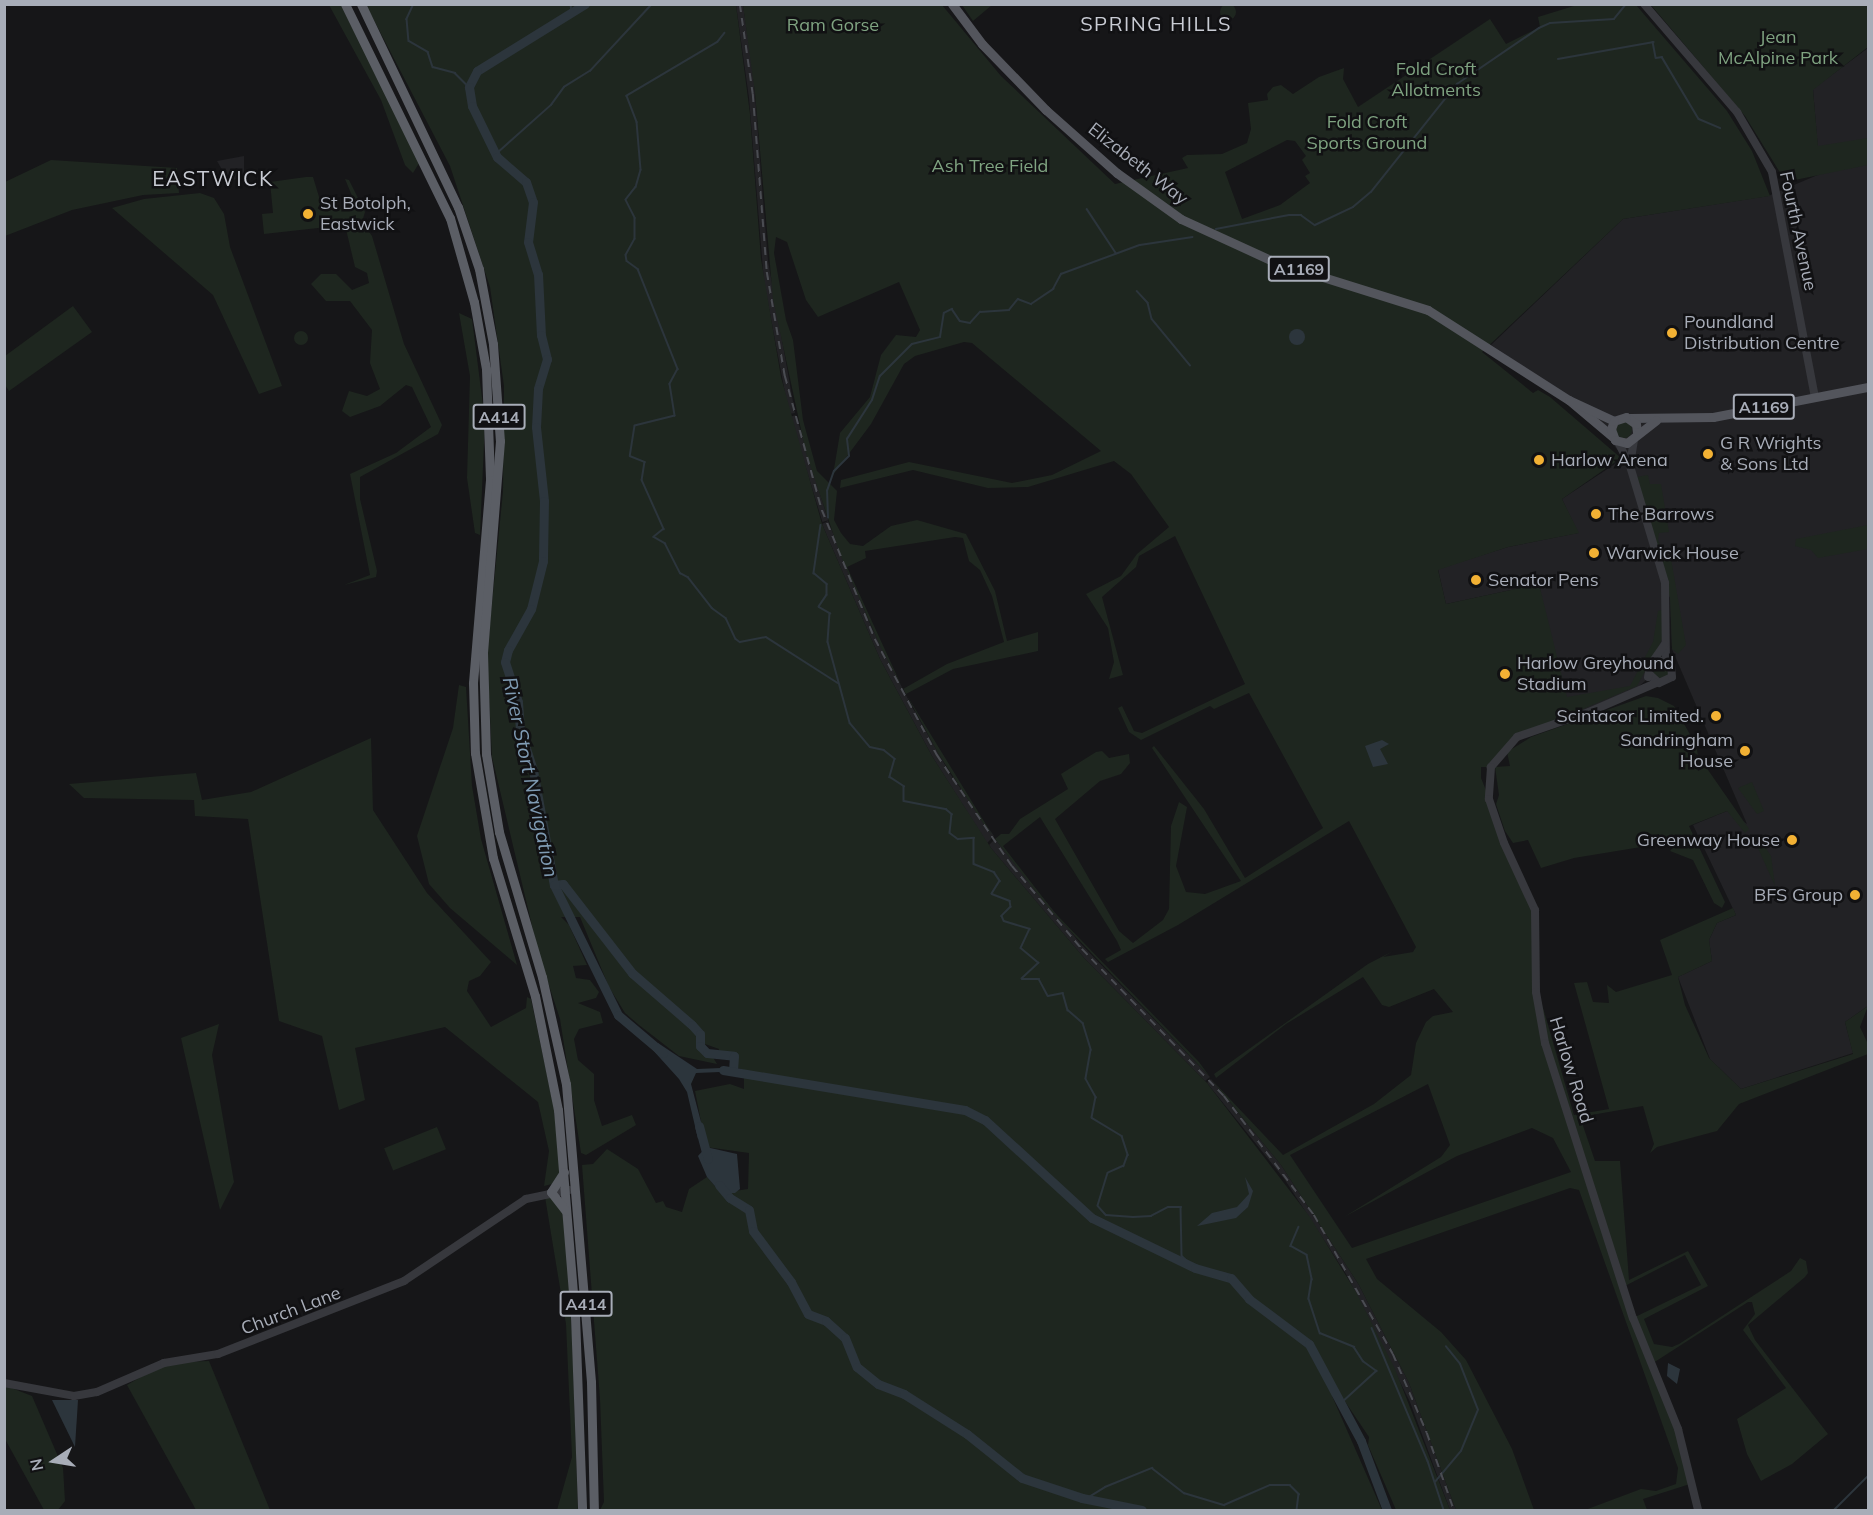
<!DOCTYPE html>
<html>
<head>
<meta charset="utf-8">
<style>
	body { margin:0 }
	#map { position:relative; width:1873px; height:1515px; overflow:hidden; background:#161618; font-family:Mulish,sans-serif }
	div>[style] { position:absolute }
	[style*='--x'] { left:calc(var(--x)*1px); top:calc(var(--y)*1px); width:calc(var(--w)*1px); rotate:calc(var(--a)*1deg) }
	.built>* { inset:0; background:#222225; transform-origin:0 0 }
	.green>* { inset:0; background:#1e261f; transform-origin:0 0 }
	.round { border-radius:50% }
	.water>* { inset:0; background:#2c353c }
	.stream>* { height:1.5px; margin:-0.75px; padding:0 0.75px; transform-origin:0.75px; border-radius:0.75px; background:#2c353c }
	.river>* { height:9px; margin:-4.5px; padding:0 4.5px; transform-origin:4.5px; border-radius:4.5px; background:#2c353c }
	.tertiary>* { height:8px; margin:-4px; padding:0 4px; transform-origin:4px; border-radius:4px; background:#37383d }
	.primary>* { height:9px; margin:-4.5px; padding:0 4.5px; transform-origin:4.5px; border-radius:4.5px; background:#53555c }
	.trunk>* { height:9px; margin:-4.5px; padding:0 4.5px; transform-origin:4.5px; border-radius:4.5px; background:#5b5e65 }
	.rail>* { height:1.5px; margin-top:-0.75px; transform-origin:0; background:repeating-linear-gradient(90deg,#4a4c52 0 8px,transparent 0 14px) }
	.dots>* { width:16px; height:16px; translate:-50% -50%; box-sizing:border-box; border:3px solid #111113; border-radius:50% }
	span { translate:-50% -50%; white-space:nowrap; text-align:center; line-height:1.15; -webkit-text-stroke:5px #111113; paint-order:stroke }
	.shield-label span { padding:2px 4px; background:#111113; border:2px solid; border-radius:4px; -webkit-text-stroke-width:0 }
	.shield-label { font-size:16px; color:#a8adb8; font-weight:700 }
	.park-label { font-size:18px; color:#7fa381 }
	.street-label { font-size:18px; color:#a8adb8 }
	.poi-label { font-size:18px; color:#a8adb8 }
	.left { translate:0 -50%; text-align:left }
	.right { translate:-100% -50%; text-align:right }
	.neighbourhood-label { font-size:20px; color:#c9ccd4; letter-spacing:1.5px }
	.water-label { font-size:20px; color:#7f9bb3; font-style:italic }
	.quarter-label { font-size:21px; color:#c9ccd4; letter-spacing:1.5px }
	.frame { position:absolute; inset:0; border:6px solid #a8adb8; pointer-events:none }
	.north { position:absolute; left:24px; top:1431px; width:60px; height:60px; -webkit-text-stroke:4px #111113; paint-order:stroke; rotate:258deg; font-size:16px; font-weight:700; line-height:24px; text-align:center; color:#a8adb8 }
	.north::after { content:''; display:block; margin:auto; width:21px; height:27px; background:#a8adb8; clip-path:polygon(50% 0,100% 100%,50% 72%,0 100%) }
</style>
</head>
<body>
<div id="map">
	<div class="built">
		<i style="clip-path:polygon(736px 5px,743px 5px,753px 70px,768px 261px,795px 413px,789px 414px,764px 282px,749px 98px)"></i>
		<i style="clip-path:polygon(1868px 48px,1868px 1006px,1845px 1022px,1853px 1053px,1741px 1089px,1710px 1059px,1678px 977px,1712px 961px,1709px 940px,1717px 923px,1736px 915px,1693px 825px,1727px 811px,1747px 824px,1672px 649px,1670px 598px,1665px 583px,1666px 638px,1648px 665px,1645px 681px,1627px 697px,1565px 720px,1539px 584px,1446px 604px,1438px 569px,1508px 547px,1578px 533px,1562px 499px,1624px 458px,1582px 406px,1491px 345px,1623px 219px,1768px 196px,1820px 174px,1813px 89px)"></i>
		<i style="clip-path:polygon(244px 156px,244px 179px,228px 180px,217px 161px)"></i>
		<i style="left:796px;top:415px;width:110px;height:6px;rotate:73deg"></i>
		<i style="clip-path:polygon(828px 521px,872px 628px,911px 705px,949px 772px,994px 836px,987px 843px,932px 756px,880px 659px,822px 524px)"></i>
		<i style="clip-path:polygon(995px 839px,1079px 942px,1210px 1077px,1205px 1081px,1085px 959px,991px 848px,989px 845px)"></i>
		<i style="clip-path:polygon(1211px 1079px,1281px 1165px,1359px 1285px,1409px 1383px,1456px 1510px,1450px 1510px,1410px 1402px,1346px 1274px,1285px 1180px,1207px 1083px)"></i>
	</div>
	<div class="green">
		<i class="round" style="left:1220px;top:4px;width:16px;height:16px"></i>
		<i style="clip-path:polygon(329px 5px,341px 5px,421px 160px,413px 173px,405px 165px,381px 100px)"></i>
		<i style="clip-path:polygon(366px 5px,736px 5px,750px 114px,761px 259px,781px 377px,822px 524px,880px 659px,932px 756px,991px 848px,1085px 959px,1207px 1083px,1310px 1217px,1356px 1292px,1395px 1369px,1450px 1510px,1396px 1510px,1368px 1445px,1369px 1437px,1342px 1397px,1332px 1396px,1382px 1510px,600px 1510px,604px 1502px,600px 1399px,582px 1165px,593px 1164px,607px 1149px,638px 1169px,656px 1203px,663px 1201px,666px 1207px,682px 1212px,689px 1189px,707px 1177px,721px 1193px,748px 1189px,749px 1153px,706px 1147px,695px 1091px,730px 1084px,744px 1089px,744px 1070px,738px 1068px,734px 1056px,718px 1053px,719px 1049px,705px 1044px,717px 1064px,679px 1056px,639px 1025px,625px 1013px,609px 987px,580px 917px,561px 917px,569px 925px,587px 965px,573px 966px,576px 978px,590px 980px,599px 992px,596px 998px,578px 1003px,600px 1012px,603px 1023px,579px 1029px,574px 1039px,578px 1060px,594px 1074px,594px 1100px,602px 1126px,632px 1115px,636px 1125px,586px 1155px,581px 1153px,560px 1019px,539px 955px,492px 757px,487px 655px,503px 491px,504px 386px,490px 287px,450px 166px)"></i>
		<i style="clip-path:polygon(evenodd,743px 5px,942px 5px,1001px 76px,1115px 184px,1188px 168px,1182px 158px,1187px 155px,1222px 154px,1247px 143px,1251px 129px,1248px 103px,1268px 100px,1267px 94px,1273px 87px,1281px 85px,1293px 94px,1319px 77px,1344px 68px,1343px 79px,1358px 107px,1490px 19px,1506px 44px,1540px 27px,1538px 17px,1577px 5px,1636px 5px,1727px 111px,1752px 151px,1770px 196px,1623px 219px,1482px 352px,1533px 393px,1538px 390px,1550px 397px,1621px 458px,1562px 499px,1579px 533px,1508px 547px,1438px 570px,1446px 604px,1539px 584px,1567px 697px,1630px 686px,1653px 642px,1658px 611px,1665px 609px,1664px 636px,1637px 686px,1517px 737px,1491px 767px,1481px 767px,1481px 778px,1535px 910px,1539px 994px,1574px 1115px,1609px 1109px,1574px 983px,1587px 982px,1593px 1002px,1609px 1003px,1607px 985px,1616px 992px,1672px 975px,1660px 940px,1733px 908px,1736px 915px,1717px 923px,1709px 940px,1712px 961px,1678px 977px,1685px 1005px,1709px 1058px,1741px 1089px,1853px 1054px,1845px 1022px,1868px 1006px,1860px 1027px,1868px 1044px,1868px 1054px,1739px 1104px,1717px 1131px,1657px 1147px,1650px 1153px,1654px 1144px,1643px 1106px,1580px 1117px,1595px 1161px,1620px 1161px,1629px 1280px,1688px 1251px,1708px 1286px,1644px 1319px,1654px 1344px,1672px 1347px,1679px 1344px,1791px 1271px,1800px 1258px,1806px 1261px,1808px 1273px,1805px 1277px,1748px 1325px,1755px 1340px,1828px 1434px,1792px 1464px,1761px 1481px,1747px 1454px,1737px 1419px,1786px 1388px,1743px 1330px,1755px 1314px,1752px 1302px,1748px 1302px,1650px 1365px,1678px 1429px,1690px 1484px,1643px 1499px,1647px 1510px,1585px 1510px,1641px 1489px,1656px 1491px,1676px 1484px,1678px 1468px,1579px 1190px,1570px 1188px,1366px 1259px,1377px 1279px,1441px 1332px,1466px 1360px,1512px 1449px,1534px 1510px,1456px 1510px,1409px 1383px,1359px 1285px,1281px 1165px,1211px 1079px,1283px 1155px,1374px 1104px,1411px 1075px,1416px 1043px,1426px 1022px,1433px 1016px,1453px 1012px,1434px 989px,1389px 1007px,1382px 1005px,1363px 977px,1286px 1024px,1216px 1078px,1214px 1074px,1368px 964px,1393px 951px,1383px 957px,1413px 952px,1416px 947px,1349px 821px,1178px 925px,1108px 962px,1105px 959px,1121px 950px,1117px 941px,1040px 817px,1003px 846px,1054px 912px,1199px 1062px,1210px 1077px,1051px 911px,995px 839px,1001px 834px,1009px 834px,1020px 819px,1068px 789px,1061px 774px,1096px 752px,1102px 751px,1109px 758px,1129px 754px,1130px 763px,1121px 774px,1100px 781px,1055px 819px,1119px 931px,1133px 943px,1163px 920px,1169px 909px,1171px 826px,1179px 802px,1187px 807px,1176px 866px,1186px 892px,1205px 894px,1241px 881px,1152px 748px,1154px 746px,1204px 809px,1245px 878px,1323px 828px,1249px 693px,1214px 709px,1210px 706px,1141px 740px,1129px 732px,1118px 708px,1122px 706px,1134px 731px,1142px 733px,1245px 684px,1175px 536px,1139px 556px,1136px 567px,1102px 597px,1123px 675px,1109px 679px,1114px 662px,1108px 628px,1086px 594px,1121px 576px,1137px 554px,1169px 527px,1131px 474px,1114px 461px,1028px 487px,988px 488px,913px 470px,840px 488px,841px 480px,909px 462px,1012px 483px,1052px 475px,1101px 451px,972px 343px,964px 342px,915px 356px,904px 364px,871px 424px,833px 475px,840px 433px,870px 397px,881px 355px,896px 335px,916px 337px,920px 330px,899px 282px,818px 317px,806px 300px,787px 242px,776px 237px,774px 253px,786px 320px,793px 340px,803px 420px,817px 471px,837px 491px,834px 520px,841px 533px,850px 544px,863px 546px,891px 526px,917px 520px,966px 534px,995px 591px,1007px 641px,1038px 632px,1038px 651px,953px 669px,906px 694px,993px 836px,985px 826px,938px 753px,881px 648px,840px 554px,806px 453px,773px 299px,755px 93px,743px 5px,1287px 140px,1295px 141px,1306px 156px,1302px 160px,1310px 173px,1305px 176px,1310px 183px,1280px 205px,1242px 219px,1225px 172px,1287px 140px,743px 5px,955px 537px,963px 538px,969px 561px,980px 570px,992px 596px,1004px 642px,947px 664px,903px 689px,847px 567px,866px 558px,865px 551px,955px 537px,743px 5px,1428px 1084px,1450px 1145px,1441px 1157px,1344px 1217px,1457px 1156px,1532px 1128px,1553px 1138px,1571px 1172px,1352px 1248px,1290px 1155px,1428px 1084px,743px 5px,1685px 1255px,1701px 1285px,1633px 1318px,1623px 1287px,1685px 1255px)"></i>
		<i style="clip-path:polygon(962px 5px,992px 5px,973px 21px)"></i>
		<i style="clip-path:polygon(1651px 5px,1868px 5px,1868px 47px,1813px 90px,1818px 146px,1868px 138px,1868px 165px,1790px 181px,1781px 174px,1745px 116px)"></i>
		<i style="clip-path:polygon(51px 160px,177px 168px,179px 193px,143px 195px,72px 210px,5px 236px,5px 182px)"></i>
		<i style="clip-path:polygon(306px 177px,313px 177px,323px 210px,339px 210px,350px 203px,357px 208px,345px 179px,349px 180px,365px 212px,362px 222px,372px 236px,404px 344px,442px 425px,438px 434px,360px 477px,360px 499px,377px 571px,376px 577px,344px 585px,370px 575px,350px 474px,396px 453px,431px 427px,412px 387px,406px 385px,380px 406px,350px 417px,342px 411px,349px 391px,367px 396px,380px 389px,370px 363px,372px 330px,350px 301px,326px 301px,311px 284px,321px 274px,336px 274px,352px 290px,369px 283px,367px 273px,355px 267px,345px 225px,264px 234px,262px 214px,273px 213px,270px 182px)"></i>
		<i style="clip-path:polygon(200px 193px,214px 198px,224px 214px,230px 247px,282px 386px,259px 394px,213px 295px,112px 208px,144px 199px)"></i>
		<i style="clip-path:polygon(73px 306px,92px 332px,9px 391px,5px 385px,5px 356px)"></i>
		<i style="clip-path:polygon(459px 313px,472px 319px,485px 421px,480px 535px,475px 533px,467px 478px,470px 376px)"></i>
		<i class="round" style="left:294px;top:331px;width:14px;height:14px"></i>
		<i class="round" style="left:1616px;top:422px;width:16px;height:16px"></i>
		<i style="clip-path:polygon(1648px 475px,1650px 484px,1661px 484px,1669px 532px,1659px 533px,1658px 540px,1666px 560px,1671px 559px,1686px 645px,1678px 654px,1672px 649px,1670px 598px,1636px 477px)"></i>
		<i style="clip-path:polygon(1868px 525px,1868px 549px,1818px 558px,1811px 550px,1795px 546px,1796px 539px)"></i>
		<i style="clip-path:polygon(1657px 662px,1667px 664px,1670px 674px,1662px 680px,1653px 676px,1652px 668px)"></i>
		<i style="clip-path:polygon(459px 685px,466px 687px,472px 786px,481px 839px,517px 965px,450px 908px,429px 884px,417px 836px,453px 728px)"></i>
		<i style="clip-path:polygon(1646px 696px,1658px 698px,1674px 706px,1696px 745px,1698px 755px,1693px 752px,1698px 771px,1706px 767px,1749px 829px,1745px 833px,1727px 811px,1689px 826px,1725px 902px,1722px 908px,1714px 903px,1693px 860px,1670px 851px,1677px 843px,1676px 835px,1641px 847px,1574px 858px,1541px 868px,1528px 840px,1513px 843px,1505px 831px,1496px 804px,1499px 795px,1495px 767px,1510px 766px,1507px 752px,1531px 737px)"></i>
		<i style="clip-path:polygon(371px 738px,373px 810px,427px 893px,491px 962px,480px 976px,469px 981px,467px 991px,491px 1027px,526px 1008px,527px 997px,531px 999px,554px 1108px,560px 1172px,552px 1184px,544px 1186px,549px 1151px,538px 1102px,445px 1027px,355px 1048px,365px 1100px,339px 1110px,322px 1036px,279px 1021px,248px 819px,195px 816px,194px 800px,84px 798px,69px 784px,196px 773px,202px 800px,251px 792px)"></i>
		<i style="clip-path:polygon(1752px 782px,1764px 811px,1757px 814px,1738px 788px)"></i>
		<i style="clip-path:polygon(1763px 844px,1771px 856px,1775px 886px,1758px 848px)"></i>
		<i style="clip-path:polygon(219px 1024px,212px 1055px,234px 1182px,220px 1210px,181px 1038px)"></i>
		<i style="left:437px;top:1127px;width:24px;height:57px;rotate:68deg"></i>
		<i style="clip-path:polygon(545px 1197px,553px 1198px,563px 1209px,570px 1275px,578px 1510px,557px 1510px,572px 1457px,566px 1324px)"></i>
		<i style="clip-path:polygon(209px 1361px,270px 1510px,196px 1510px,127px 1385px,153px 1370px,179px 1362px)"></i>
		<i style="clip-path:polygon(4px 1385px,32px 1396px,63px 1468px,65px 1501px,58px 1510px,44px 1510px,5px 1439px)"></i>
	</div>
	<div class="water">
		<i class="round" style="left:1289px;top:329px;width:16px;height:16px"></i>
		<i style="clip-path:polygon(1382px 740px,1389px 744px,1380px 749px,1388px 764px,1373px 767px,1365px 746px)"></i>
		<i style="clip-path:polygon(658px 1043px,697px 1069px,721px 1068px,720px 1072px,696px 1073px,691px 1084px,705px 1137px,698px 1139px,687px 1092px,679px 1079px,651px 1048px)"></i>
		<i style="clip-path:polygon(706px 1147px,737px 1154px,740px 1189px,735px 1193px,721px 1193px,707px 1177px,698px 1156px)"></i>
		<i style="clip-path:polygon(1245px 1177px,1253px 1191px,1248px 1207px,1236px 1218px,1197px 1226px,1212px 1213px,1237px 1207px,1249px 1194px)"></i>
		<i style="clip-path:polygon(1668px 1363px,1680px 1369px,1677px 1384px,1667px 1376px)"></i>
		<i style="clip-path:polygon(52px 1400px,78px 1400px,75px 1447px,74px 1445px)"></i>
	</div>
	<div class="stream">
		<i style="--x:414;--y:4;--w:17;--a:115"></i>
		<i style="--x:407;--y:19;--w:22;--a:85"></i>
		<i style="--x:409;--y:41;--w:22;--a:30"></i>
		<i style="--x:428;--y:52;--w:16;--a:72"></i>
		<i style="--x:433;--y:67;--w:23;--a:15"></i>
		<i style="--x:455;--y:73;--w:20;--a:45"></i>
		<i style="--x:571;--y:4;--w:9;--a:84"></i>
		<i style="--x:725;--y:33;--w:11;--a:128"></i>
		<i style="--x:718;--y:42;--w:106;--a:149.3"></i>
		<i style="--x:627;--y:96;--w:28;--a:69"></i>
		<i style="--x:637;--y:122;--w:48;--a:85.2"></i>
		<i style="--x:641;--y:170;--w:18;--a:106"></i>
		<i style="--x:636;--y:187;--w:16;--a:128"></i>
		<i style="--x:626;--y:200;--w:20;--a:63"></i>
		<i style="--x:635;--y:218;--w:21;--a:90"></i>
		<i style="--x:635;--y:239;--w:18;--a:119"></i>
		<i style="--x:626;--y:255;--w:6;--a:81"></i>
		<i style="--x:627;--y:261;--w:14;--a:36"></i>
		<i style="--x:638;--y:269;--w:108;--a:68.2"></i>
		<i style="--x:678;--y:369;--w:17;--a:118"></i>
		<i style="--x:670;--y:384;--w:32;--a:81"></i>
		<i style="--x:675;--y:416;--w:41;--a:166"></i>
		<i style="--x:635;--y:426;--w:30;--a:99"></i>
		<i style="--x:630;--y:456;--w:16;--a:22"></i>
		<i style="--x:645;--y:462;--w:18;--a:99"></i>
		<i style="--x:642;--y:480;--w:54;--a:65.8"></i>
		<i style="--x:664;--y:529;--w:13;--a:141"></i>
		<i style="--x:654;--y:537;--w:13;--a:29"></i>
		<i style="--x:665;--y:543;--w:34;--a:63"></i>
		<i style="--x:680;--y:573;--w:9;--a:27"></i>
		<i style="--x:688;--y:577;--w:39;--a:52"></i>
		<i style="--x:712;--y:608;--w:17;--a:36"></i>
		<i style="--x:726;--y:618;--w:23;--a:65"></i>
		<i style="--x:736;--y:639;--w:5;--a:37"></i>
		<i style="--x:740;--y:642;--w:26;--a:-11"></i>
		<i style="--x:766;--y:637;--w:85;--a:32.6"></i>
		<i style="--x:1558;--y:59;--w:97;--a:-10.1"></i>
		<i style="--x:1653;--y:42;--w:16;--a:79"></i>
		<i style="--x:1656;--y:58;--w:6;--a:-9"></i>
		<i style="--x:1662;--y:57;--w:72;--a:59.2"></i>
		<i style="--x:1699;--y:119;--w:23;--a:23"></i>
		<i style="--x:496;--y:154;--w:74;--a:-41.7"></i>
		<i style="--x:551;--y:105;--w:22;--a:-54"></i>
		<i style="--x:564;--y:87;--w:31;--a:-32"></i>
		<i style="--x:590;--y:71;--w:91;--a:-47.2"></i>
		<i style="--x:1087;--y:209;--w:53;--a:56.6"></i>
		<i style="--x:1216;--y:229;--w:74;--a:-10.9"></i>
		<i style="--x:1289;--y:215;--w:12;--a:0"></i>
		<i style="--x:1301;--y:215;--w:17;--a:36"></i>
		<i style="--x:1315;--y:225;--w:42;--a:-25.3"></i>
		<i style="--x:1353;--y:207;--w:23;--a:-40"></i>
		<i style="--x:1371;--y:192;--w:138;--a:-51.5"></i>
		<i style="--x:1457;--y:84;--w:99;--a:-34.3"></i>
		<i style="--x:1539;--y:28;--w:12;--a:-24"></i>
		<i style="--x:1550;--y:23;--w:64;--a:-3.6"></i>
		<i style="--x:1614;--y:19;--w:19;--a:-51"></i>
		<i style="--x:1137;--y:291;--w:16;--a:47"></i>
		<i style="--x:1148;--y:303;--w:16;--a:76"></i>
		<i style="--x:1152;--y:319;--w:60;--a:50.4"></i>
		<i style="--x:828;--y:518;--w:27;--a:-92"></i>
		<i style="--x:827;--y:491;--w:21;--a:-71"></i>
		<i style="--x:834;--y:471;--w:21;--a:-45"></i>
		<i style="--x:849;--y:456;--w:17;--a:-97"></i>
		<i style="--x:847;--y:439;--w:46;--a:-57.3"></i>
		<i style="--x:872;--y:400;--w:25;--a:-72"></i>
		<i style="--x:880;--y:376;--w:45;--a:-45"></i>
		<i style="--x:912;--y:344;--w:29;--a:-14"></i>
		<i style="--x:940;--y:337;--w:24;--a:-81"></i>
		<i style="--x:944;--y:313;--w:9;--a:-27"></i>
		<i style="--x:952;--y:309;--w:14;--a:56"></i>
		<i style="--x:960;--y:321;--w:10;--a:11"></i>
		<i style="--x:970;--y:323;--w:15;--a:-48"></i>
		<i style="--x:980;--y:312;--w:29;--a:-4"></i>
		<i style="--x:1009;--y:310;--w:14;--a:-51"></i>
		<i style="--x:1018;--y:299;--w:14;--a:21"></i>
		<i style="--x:1031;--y:304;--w:27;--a:-34"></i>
		<i style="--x:1053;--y:289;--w:17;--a:-62"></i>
		<i style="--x:1061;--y:274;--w:84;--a:-20.2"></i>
		<i style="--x:1140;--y:245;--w:53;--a:-8.7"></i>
		<i style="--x:821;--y:525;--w:49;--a:98.3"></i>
		<i style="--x:814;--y:573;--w:17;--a:40"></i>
		<i style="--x:827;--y:584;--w:11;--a:90"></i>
		<i style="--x:827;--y:595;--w:14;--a:124"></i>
		<i style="--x:819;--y:607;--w:13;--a:29"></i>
		<i style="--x:830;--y:613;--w:29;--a:94"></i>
		<i style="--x:828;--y:642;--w:84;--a:74.8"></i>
		<i style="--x:850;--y:723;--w:31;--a:50"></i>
		<i style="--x:870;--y:747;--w:14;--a:12"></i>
		<i style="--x:884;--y:750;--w:14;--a:39"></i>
		<i style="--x:895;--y:759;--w:19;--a:106"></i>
		<i style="--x:890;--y:777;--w:17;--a:33"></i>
		<i style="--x:904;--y:786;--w:15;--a:90"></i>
		<i style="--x:904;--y:801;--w:43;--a:10.8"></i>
		<i style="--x:946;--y:809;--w:8;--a:40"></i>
		<i style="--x:952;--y:814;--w:19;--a:96"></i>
		<i style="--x:950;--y:833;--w:10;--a:37"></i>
		<i style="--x:958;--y:839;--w:16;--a:-4"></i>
		<i style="--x:974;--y:838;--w:26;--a:90"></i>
		<i style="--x:974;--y:864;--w:22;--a:22"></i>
		<i style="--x:994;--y:872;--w:11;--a:56"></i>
		<i style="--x:1000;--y:881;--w:15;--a:122"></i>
		<i style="--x:992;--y:894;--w:19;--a:21"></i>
		<i style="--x:1010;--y:901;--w:6;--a:81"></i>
		<i style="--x:1011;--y:907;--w:13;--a:135"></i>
		<i style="--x:1002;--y:916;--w:5;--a:68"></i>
		<i style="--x:1004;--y:921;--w:27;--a:17"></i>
		<i style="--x:1030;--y:929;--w:21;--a:115"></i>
		<i style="--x:1021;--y:948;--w:23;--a:40"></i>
		<i style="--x:1039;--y:963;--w:23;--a:137"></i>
		<i style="--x:1022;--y:979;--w:17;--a:0"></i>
		<i style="--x:1039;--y:979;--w:19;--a:62"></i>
		<i style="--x:1048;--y:996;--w:15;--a:-11"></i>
		<i style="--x:1063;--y:993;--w:18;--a:74"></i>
		<i style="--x:1068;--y:1010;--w:20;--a:41"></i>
		<i style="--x:1083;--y:1023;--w:28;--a:73"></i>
		<i style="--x:1091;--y:1050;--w:29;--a:100"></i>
		<i style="--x:1086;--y:1079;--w:21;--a:61"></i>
		<i style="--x:1096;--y:1097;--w:21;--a:101"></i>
		<i style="--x:1092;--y:1118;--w:35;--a:31"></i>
		<i style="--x:1122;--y:1136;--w:20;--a:72"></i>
		<i style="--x:1128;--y:1155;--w:12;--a:110"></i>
		<i style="--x:1124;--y:1166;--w:17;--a:156"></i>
		<i style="--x:1108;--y:1173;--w:34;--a:107"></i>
		<i style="--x:1098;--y:1206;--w:12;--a:48"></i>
		<i style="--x:1106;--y:1215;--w:27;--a:4"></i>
		<i style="--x:1133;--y:1217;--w:18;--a:-3"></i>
		<i style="--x:1151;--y:1216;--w:19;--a:-28"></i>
		<i style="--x:1168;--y:1207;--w:13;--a:0"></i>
		<i style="--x:1181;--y:1207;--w:49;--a:88.8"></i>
		<i style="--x:1182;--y:1256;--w:18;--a:43"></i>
		<i style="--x:1299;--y:1227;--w:21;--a:113"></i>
		<i style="--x:1291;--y:1246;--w:18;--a:29"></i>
		<i style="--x:1307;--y:1255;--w:25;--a:78"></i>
		<i style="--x:1312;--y:1279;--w:20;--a:99"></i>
		<i style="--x:1309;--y:1299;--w:36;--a:72"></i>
		<i style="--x:1320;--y:1333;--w:37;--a:22"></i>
		<i style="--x:1354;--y:1347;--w:17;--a:57"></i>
		<i style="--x:1363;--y:1361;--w:17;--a:36"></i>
		<i style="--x:1377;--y:1371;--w:47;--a:137.6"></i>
		<i style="--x:1372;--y:1328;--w:144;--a:67.2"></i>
		<i style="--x:1428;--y:1461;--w:52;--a:71.9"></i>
		<i style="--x:1435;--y:1482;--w:40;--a:-50"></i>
		<i style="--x:1461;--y:1451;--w:44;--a:-67.5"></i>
		<i style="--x:1478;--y:1410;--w:49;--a:-111.4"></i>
		<i style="--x:1460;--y:1364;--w:22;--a:-129"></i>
		<i style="--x:1086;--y:1499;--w:22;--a:-32"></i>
		<i style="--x:1105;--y:1487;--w:51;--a:-22"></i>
		<i style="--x:1152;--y:1468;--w:41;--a:38"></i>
		<i style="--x:1184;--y:1493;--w:42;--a:16.7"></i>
		<i style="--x:1224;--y:1505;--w:50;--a:-23.5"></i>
		<i style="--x:1270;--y:1485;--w:20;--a:0"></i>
		<i style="--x:1290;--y:1485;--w:13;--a:45"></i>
		<i style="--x:1299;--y:1494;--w:16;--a:97"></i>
		<i style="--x:1834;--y:1510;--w:48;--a:-45"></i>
	</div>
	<div class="river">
		<i style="--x:585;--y:4;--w:127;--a:148.2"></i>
		<i style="--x:477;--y:71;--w:18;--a:117"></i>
		<i style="--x:469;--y:87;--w:19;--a:81"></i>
		<i style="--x:472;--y:106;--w:57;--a:63.9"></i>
		<i style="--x:497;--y:157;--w:38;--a:41"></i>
		<i style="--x:526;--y:182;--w:21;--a:71"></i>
		<i style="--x:533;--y:202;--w:40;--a:97.1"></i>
		<i style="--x:528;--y:242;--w:34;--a:73"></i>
		<i style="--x:538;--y:274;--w:61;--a:87.2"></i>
		<i style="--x:541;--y:335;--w:25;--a:76"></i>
		<i style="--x:547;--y:359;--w:31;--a:107"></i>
		<i style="--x:538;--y:389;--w:38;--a:93"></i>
		<i style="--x:536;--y:427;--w:74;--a:83.8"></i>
		<i style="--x:544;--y:501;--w:60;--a:91"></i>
		<i style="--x:543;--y:561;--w:49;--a:104"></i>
		<i style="--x:531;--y:609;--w:47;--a:119.3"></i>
		<i style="--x:508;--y:650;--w:12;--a:104"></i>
		<i style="--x:505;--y:662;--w:42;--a:72"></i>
		<i style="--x:518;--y:702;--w:28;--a:86"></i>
		<i style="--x:520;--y:730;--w:42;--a:72"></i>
		<i style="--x:533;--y:770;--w:117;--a:79.7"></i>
		<i style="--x:554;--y:885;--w:145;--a:63.8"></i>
		<i style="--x:618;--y:1015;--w:59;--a:40.2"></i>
		<i style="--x:554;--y:885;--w:9;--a:-6"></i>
		<i style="--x:563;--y:884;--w:113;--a:52.2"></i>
		<i style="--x:632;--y:973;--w:79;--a:40.9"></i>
		<i style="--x:692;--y:1025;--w:12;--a:48"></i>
		<i style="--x:700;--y:1034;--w:12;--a:90"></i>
		<i style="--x:700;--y:1046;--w:10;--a:45"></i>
		<i style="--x:707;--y:1053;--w:27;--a:6"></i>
		<i style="--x:734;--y:1056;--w:15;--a:94"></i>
		<i style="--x:723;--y:1070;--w:245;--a:9.4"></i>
		<i style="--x:965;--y:1110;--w:22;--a:27"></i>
		<i style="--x:985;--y:1120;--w:145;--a:42.5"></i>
		<i style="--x:1092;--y:1218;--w:114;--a:25.9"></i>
		<i style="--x:1195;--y:1268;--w:37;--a:16"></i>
		<i style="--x:1231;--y:1278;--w:28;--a:49"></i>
		<i style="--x:1249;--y:1299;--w:75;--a:36.9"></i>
		<i style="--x:1309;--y:1344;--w:110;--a:61.8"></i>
		<i style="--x:1361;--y:1441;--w:74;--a:69.4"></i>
		<i style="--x:699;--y:1126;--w:34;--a:75"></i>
		<i style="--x:719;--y:1185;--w:17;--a:50"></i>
		<i style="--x:730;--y:1198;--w:22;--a:32"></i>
		<i style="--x:749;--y:1210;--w:21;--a:79"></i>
		<i style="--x:753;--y:1231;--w:64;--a:53.3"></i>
		<i style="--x:791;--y:1282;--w:36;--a:62"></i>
		<i style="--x:808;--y:1314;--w:19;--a:21"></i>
		<i style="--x:826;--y:1321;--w:25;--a:42"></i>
		<i style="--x:845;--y:1338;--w:31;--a:68"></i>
		<i style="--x:857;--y:1367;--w:27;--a:39"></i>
		<i style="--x:878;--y:1384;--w:28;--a:21"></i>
		<i style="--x:904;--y:1394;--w:75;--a:32.4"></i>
		<i style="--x:967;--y:1434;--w:70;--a:38.7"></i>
		<i style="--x:1022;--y:1478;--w:63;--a:18.4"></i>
		<i style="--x:1082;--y:1498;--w:61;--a:11.3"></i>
	</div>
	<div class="tertiary">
		<i style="--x:1644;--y:4;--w:143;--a:49.3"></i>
		<i style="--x:1737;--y:112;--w:69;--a:59.7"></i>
		<i style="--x:1772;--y:172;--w:229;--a:79.2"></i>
		<i style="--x:1618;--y:442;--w:27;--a:63"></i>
		<i style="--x:1630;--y:466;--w:122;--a:73.3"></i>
		<i style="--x:1665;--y:583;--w:77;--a:89.3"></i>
		<i style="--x:1630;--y:465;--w:26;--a:-81"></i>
		<i style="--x:1649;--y:674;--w:13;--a:42"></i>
		<i style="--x:1659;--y:683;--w:14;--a:-25"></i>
		<i style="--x:1672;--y:677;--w:13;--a:-94"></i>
		<i style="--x:1671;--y:664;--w:16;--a:-162"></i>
		<i style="--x:1648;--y:677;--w:13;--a:-77"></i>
		<i style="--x:1651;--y:664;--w:24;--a:-55"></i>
		<i style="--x:1656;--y:683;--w:73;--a:156.6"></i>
		<i style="--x:1589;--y:712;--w:76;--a:160.9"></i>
		<i style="--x:1517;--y:737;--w:40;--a:131"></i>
		<i style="--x:1491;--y:767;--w:32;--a:94"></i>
		<i style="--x:1489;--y:799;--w:46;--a:71.2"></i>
		<i style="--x:1504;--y:843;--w:74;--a:65.2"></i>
		<i style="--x:1535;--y:910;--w:82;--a:89.3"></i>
		<i style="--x:1536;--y:992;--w:52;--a:80"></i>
		<i style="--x:1545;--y:1043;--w:289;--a:72.3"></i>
		<i style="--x:1633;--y:1318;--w:120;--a:67.9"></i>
		<i style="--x:1678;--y:1429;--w:83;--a:76.1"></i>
		<i style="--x:4;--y:1383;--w:71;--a:10.5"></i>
		<i style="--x:74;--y:1396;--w:23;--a:-10"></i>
		<i style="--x:97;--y:1392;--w:73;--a:-23.4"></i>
		<i style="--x:164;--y:1363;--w:55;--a:-9.5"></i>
		<i style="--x:218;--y:1354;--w:200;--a:-21.4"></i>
		<i style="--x:404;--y:1281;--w:147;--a:-33.9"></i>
		<i style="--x:526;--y:1199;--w:44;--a:-11.8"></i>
	</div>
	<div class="primary">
		<i style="--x:952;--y:4;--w:50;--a:53.1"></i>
		<i style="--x:982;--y:44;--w:92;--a:45.9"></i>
		<i style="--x:1046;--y:110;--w:95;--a:41.6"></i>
		<i style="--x:1117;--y:173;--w:79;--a:35.7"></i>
		<i style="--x:1181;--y:219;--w:103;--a:24.6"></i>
		<i style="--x:1275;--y:262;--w:160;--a:17.4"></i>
		<i style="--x:1428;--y:310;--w:167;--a:32.6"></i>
		<i style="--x:1569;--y:400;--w:57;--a:40.1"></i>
		<i style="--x:1571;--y:401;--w:47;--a:24.9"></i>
		<i style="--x:1630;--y:418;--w:83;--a:-0.7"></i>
		<i style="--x:1713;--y:417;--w:158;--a:-11"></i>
		<i style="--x:1637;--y:432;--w:8;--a:-97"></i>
		<i style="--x:1636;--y:424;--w:12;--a:-145"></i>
		<i style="--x:1626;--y:417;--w:13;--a:162"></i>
		<i style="--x:1614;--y:421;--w:9;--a:111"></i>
		<i style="--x:1611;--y:429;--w:12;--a:70"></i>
		<i style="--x:1615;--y:440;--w:12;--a:14"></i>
		<i style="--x:1627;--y:443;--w:37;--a:-38"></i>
	</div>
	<div class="trunk">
		<i style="--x:345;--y:4;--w:238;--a:63.9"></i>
		<i style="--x:450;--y:218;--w:87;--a:74.1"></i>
		<i style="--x:474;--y:302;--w:68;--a:79.8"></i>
		<i style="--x:486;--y:369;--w:111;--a:87.9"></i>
		<i style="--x:490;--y:480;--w:204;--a:94.8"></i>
		<i style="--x:473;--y:683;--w:70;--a:88.4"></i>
		<i style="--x:475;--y:753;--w:107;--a:80.3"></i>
		<i style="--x:493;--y:858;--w:144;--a:73.1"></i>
		<i style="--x:535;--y:996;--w:116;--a:78.6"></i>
		<i style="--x:558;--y:1110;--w:207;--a:85.3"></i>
		<i style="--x:575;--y:1316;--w:194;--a:87.9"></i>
		<i style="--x:361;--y:4;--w:225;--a:64.5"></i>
		<i style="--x:458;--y:207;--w:65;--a:71.3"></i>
		<i style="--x:479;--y:269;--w:76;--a:79.4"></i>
		<i style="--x:493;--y:344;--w:97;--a:85.9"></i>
		<i style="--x:500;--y:441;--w:213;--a:94.6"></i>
		<i style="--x:483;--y:653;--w:101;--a:88.3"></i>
		<i style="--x:486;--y:754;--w:79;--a:80.5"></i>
		<i style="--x:499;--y:832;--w:151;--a:73.5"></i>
		<i style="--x:542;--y:977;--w:110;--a:77.4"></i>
		<i style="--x:566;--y:1084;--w:299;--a:85.2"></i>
		<i style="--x:591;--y:1382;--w:128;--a:88.7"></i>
		<i style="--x:564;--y:1172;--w:24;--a:123"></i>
		<i style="--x:551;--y:1192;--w:24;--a:52"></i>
	</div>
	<div class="rail">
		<i style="--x:740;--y:4;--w:91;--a:81.8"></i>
		<i style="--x:753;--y:94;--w:179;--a:85.5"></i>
		<i style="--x:767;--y:272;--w:106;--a:80.2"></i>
		<i style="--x:785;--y:376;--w:139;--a:74.6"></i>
		<i style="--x:822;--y:510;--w:139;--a:67.7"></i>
		<i style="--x:875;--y:639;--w:132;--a:61.9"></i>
		<i style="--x:937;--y:755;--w:134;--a:56"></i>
		<i style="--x:1012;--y:866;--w:109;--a:49.9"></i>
		<i style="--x:1082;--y:949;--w:204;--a:46"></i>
		<i style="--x:1224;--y:1096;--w:149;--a:52.9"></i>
		<i style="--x:1314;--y:1215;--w:160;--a:60.4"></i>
		<i style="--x:1393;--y:1354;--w:86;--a:66.7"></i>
		<i style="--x:1427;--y:1433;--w:82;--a:70.7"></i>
	</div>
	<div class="dots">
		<i style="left:308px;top:214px;background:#f2b134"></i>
		<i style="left:1672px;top:333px;background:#f2b134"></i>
		<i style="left:1708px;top:454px;background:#f2b134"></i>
		<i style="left:1539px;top:460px;background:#f2b134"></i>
		<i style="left:1596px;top:514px;background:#f2b134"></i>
		<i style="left:1594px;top:553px;background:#f2b134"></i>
		<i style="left:1476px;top:580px;background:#f2b134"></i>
		<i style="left:1505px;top:674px;background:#f2b134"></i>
		<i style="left:1716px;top:716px;background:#f2b134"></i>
		<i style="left:1745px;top:751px;background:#f2b134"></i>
		<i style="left:1792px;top:840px;background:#f2b134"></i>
		<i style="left:1855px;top:895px;background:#f2b134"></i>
	</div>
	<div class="shield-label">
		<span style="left:1299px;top:269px">A1169</span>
		<span style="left:1764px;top:407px">A1169</span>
		<span style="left:499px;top:417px">A414</span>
		<span style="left:586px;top:1304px">A414</span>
	</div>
	<div class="park-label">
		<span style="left:833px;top:25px">Ram Gorse</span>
		<span style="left:1778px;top:48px">Jean<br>McAlpine Park</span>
		<span style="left:1436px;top:80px">Fold Croft<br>Allotments</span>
		<span style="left:1367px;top:133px">Fold Croft<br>Sports Ground</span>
		<span style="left:990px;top:166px">Ash Tree Field</span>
	</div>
	<div class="street-label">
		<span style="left:1138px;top:164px;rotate:38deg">Elizabeth Way</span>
		<span style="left:1798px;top:231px;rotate:78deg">Fourth Avenue</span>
		<span style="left:1571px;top:1070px;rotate:73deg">Harlow Road</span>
		<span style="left:291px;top:1311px;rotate:-21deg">Church Lane</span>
	</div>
	<div class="poi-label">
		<span class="left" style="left:320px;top:214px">St Botolph,<br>Eastwick</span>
		<span class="left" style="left:1684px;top:333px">Poundland<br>Distribution Centre</span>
		<span class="left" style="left:1720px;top:454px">G R Wrights<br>&amp; Sons Ltd</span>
		<span class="left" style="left:1551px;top:460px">Harlow Arena</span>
		<span class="left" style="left:1608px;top:514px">The Barrows</span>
		<span class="left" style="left:1606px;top:553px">Warwick House</span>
		<span class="left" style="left:1488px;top:580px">Senator Pens</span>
		<span class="left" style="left:1517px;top:674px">Harlow Greyhound<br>Stadium</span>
		<span class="right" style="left:1704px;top:716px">Scintacor Limited.</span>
		<span class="right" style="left:1733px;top:751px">Sandringham<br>House</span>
		<span class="right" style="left:1780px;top:840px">Greenway House</span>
		<span class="right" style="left:1843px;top:895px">BFS Group</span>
	</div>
	<div class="neighbourhood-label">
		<span style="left:1156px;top:23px">SPRING HILLS</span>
	</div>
	<div class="water-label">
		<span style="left:531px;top:777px;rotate:78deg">River Stort Navigation</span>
	</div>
	<div class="quarter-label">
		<span style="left:213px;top:178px">EASTWICK</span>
	</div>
	<div class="frame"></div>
	<div class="north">N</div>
</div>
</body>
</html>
